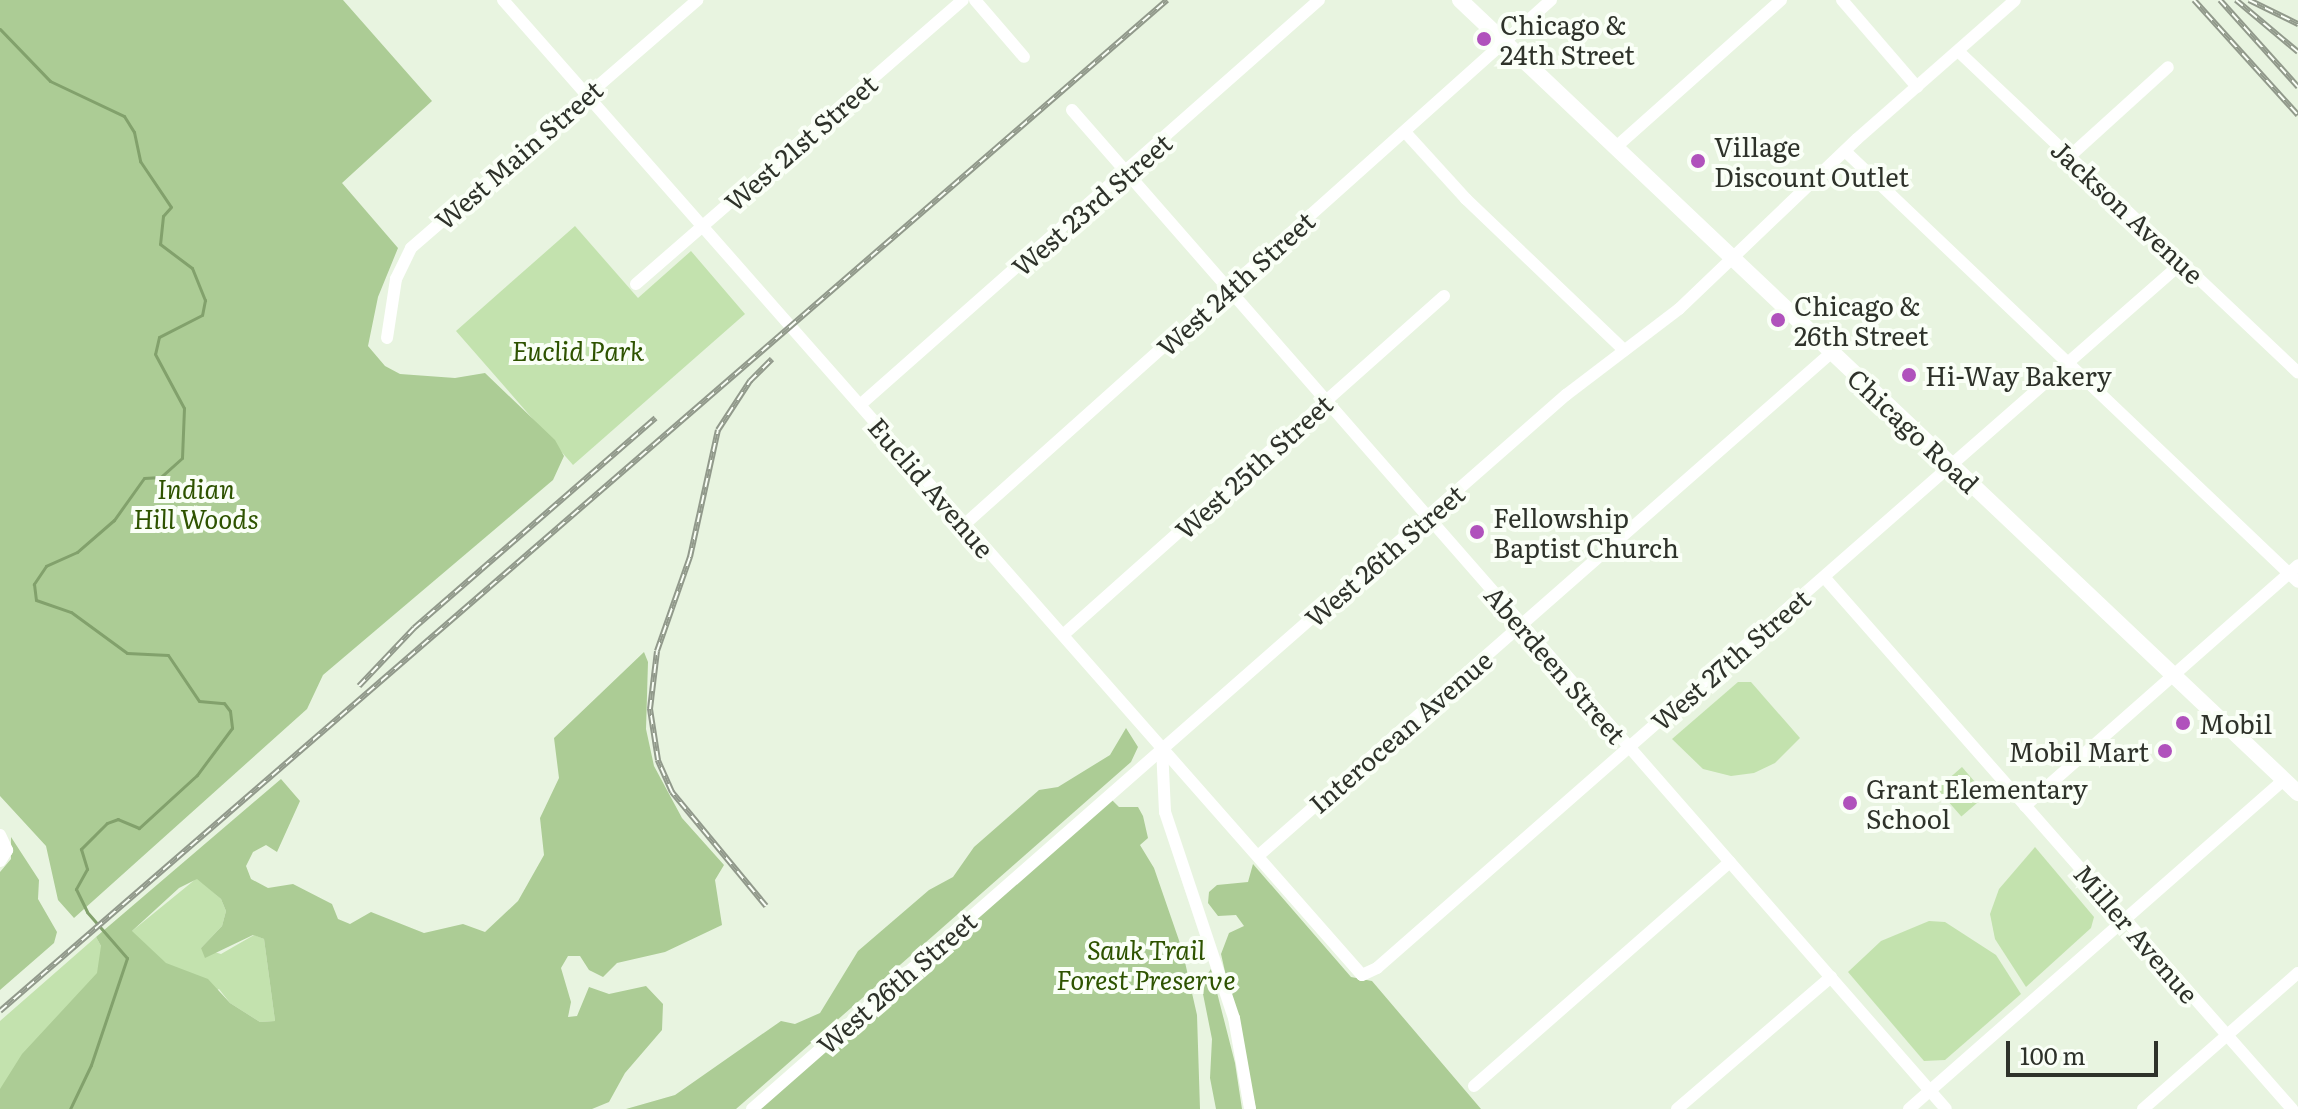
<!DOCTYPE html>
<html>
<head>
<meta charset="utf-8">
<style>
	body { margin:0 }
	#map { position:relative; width:2298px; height:1109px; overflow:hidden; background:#e8f4e0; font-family:Literata,serif }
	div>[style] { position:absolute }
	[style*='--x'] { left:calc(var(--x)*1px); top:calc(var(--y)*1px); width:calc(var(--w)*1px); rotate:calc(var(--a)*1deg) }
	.green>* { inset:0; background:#c3e2ae; transform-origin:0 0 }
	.forest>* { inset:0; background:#accc95 }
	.stream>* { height:3px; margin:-1.5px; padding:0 1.5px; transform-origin:1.5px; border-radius:1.5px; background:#82a16c }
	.minor>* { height:12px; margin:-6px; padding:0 6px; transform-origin:6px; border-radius:6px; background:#fff }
	.major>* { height:16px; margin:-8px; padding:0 8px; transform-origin:8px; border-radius:8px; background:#fff }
	.rail>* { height:6px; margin-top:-3px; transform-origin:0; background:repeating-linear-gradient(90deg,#fafff7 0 9px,#91998b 0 18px); box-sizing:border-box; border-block:2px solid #91998b }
	.dots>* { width:22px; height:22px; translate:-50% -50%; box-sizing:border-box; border:4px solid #fafff7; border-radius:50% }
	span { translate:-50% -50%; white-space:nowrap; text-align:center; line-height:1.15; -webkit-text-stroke:8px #fafff7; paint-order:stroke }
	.poi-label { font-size:26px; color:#2e322a }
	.left { translate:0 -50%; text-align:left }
	.right { translate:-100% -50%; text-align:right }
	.street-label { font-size:26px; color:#2e322a }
	.park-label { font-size:26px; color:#2e5300; font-style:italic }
	.scale { position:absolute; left:2006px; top:1041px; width:152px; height:36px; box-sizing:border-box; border:4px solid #2e322a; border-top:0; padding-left:10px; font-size:24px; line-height:28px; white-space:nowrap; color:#2e322a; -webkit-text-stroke:6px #fafff7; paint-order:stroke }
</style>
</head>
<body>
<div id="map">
	<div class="green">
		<i style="clip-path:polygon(575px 226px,638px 298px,691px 251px,745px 314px,573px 465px,456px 331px)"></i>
		<i style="clip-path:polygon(1738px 682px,1751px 682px,1800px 738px,1775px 763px,1754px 773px,1731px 776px,1703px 769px,1672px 739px)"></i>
		<i style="left:1962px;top:767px;width:37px;height:33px;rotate:49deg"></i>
		<i style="clip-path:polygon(2035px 847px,2094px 917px,2091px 928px,2026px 987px,1995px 939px,1990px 914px,1999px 889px)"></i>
		<i style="clip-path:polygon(197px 878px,221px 899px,226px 911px,222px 926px,201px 948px,221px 954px,254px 935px,264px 939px,275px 1021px,260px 1022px,230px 1003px,219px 989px,0 1109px,0 1021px,96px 937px,101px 946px,132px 931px)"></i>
		<i style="clip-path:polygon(1929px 921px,1945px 922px,1996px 955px,2021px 994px,1945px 1060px,1924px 1061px,1848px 972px,1881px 941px)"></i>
	</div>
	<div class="forest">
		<i style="clip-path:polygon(0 0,343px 0,432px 101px,342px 183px,398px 248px,378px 297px,368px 346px,385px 366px,400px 374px,455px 378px,485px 373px,555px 440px,564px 456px,553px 480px,323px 675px,307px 709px,74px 918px,58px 900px,46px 846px,0 796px)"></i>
		<i style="clip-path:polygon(evenodd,644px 652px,648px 662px,646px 729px,654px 766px,682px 818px,724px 865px,715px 880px,722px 925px,665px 952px,617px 963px,603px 977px,589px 970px,580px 956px,568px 956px,561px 968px,571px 1002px,568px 1017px,577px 1016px,589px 987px,609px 994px,646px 986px,663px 1004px,662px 1030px,625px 1073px,609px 1102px,592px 1109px,0 1109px,0 1089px,22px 1054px,97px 973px,101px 946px,96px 937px,281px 779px,300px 801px,277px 852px,266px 845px,253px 852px,246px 866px,251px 879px,268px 888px,293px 884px,332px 904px,338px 919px,350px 924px,371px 912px,424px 933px,463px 924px,485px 932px,518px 901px,544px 855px,540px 818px,559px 778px,554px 738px,644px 652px,197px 879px,221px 899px,226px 911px,222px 926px,201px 948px,205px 958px,253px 935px,264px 939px,275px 1021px,260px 1022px,230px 1003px,208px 979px,166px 963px,132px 931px,179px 888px,197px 879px)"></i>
		<i style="clip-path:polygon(1126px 728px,1138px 747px,1131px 762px,736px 1109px,626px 1109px,675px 1095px,781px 1021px,795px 1024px,820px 1013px,858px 951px,929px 890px,953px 877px,974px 847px,1039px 790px,1058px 787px,1110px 755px)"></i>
		<i style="clip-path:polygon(1112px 800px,1119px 807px,1138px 807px,1143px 816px,1148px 838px,1140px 845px,1154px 868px,1182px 949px,1197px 1015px,1200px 1109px,760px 1109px)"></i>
		<i style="clip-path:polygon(11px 837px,39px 880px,38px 899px,57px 932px,54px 943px,0 990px,0 872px,11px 859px)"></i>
		<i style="clip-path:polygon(1253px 864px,1351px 977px,1372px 981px,1481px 1109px,1256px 1109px,1221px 954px,1229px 933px,1244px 926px,1236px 915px,1218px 916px,1208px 903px,1209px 892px,1217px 885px,1248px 882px)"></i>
		<i style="clip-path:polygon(1211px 969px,1235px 1063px,1242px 1109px,1216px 1109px,1210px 1078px,1212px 1039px,1201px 984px)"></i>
	</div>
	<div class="stream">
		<i style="--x:0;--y:29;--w:72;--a:46.1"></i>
		<i style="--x:50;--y:81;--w:82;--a:25.3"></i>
		<i style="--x:124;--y:116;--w:19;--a:58"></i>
		<i style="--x:134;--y:132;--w:30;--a:78"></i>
		<i style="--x:140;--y:161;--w:55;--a:56"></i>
		<i style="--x:171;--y:207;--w:12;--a:132"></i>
		<i style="--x:163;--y:216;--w:28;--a:96"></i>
		<i style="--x:160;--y:244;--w:40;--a:37"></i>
		<i style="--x:192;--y:268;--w:35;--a:68"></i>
		<i style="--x:205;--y:300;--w:15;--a:101"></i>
		<i style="--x:202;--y:315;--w:48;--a:152.9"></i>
		<i style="--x:159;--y:337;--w:17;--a:103"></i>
		<i style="--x:155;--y:354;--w:61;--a:61.8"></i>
		<i style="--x:184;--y:408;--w:50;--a:92.3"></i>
		<i style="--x:182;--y:458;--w:28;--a:138"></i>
		<i style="--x:161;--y:477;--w:17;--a:177"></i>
		<i style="--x:144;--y:478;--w:52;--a:125.5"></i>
		<i style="--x:114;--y:520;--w:49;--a:139.1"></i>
		<i style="--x:77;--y:552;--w:34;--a:156"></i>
		<i style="--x:46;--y:566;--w:22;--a:124"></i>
		<i style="--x:34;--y:584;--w:16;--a:83"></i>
		<i style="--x:36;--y:600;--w:37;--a:19"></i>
		<i style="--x:71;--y:612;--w:69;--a:36.2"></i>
		<i style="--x:127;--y:653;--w:41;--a:2.8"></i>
		<i style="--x:168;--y:655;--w:55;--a:56"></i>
		<i style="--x:199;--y:701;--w:25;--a:5"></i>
		<i style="--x:224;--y:703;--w:10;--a:53"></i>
		<i style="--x:230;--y:711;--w:17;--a:83"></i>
		<i style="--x:232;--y:728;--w:59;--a:126.7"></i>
		<i style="--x:197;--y:775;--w:79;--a:137.6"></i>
		<i style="--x:139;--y:828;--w:23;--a:-157"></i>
		<i style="--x:118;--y:819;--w:12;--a:160"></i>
		<i style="--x:107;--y:823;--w:37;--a:135"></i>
		<i style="--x:81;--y:849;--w:21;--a:73"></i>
		<i style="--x:87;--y:869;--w:23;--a:119"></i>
		<i style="--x:76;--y:889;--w:25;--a:64"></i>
		<i style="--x:87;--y:912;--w:61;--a:49"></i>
		<i style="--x:127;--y:958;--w:113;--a:108.6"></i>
		<i style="--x:91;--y:1065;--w:49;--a:115.5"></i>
	</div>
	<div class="minor">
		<i style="--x:503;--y:0;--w:1299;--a:48.62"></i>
		<i style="--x:1362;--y:975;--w:17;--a:-25"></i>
		<i style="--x:1377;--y:968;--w:1071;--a:-41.22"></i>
		<i style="--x:975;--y:0;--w:75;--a:49.3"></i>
		<i style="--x:1842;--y:0;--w:115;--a:49.2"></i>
		<i style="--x:1958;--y:51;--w:468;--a:43.4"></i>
		<i style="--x:1072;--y:110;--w:1327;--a:48.82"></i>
		<i style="--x:1405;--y:132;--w:91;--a:47.7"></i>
		<i style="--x:1466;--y:199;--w:219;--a:43.7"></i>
		<i style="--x:1616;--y:147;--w:221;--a:-41.7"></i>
		<i style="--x:1845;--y:151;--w:625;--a:43.57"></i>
		<i style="--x:2070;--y:156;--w:132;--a:-42.2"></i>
		<i style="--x:636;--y:284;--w:433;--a:-41"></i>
		<i style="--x:387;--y:338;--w:60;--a:-81.3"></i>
		<i style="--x:396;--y:279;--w:34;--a:-64"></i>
		<i style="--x:411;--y:248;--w:379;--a:-40.9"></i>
		<i style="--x:860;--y:405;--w:612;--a:-41.42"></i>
		<i style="--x:965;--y:524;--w:786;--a:-41.8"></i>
		<i style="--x:1824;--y:577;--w:709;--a:48.66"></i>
		<i style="--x:1063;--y:635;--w:510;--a:-41.66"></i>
		<i style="--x:1162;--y:748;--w:64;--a:87.3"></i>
		<i style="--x:1165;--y:812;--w:217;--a:71.5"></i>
		<i style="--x:1234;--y:1018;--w:92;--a:80"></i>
		<i style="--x:2025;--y:806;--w:364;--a:-41.4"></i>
		<i style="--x:0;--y:835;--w:17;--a:65"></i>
		<i style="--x:7;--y:850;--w:13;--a:122"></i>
		<i style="--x:1258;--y:856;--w:762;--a:-41.28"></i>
		<i style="--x:1474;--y:1086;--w:340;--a:-41.2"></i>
		<i style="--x:752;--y:1109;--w:1083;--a:-41.26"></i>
		<i style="--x:1566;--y:395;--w:142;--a:-37.3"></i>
		<i style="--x:1679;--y:309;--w:246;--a:-43.7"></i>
		<i style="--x:1857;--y:139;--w:210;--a:-41.3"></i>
		<i style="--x:1677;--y:1109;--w:203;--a:-40.6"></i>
		<i style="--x:1909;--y:1109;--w:499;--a:-41.3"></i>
		<i style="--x:2143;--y:1109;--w:206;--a:-41.3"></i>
	</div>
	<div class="major">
		<i style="--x:1460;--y:0;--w:1154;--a:43.42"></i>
	</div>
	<div class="rail">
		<i style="--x:2194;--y:0;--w:155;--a:47.9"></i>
		<i style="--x:2220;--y:0;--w:117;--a:48.1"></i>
		<i style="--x:2236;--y:0;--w:81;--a:40"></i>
		<i style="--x:2249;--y:0;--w:55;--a:26.1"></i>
		<i style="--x:359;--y:686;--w:80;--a:-46.5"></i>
		<i style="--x:414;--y:628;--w:320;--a:-41"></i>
		<i style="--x:766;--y:906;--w:148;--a:-129.5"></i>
		<i style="--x:672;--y:792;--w:35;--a:-114"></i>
		<i style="--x:658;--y:760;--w:52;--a:-98.9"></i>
		<i style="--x:650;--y:709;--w:58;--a:-83.1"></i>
		<i style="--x:657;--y:651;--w:100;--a:-70.7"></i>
		<i style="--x:690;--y:557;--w:130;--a:-77.6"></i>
		<i style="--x:718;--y:430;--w:59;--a:-56.9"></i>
		<i style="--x:750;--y:381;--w:31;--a:-45"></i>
		<i style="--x:0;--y:1011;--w:1544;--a:-40.9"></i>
	</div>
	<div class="dots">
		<i style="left:1484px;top:39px;background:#b052bc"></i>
		<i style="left:1698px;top:161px;background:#b052bc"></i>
		<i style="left:1778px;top:320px;background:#b052bc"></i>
		<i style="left:1909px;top:375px;background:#b052bc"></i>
		<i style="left:1477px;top:532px;background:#b052bc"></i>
		<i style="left:2183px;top:723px;background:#b052bc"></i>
		<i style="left:2165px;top:751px;background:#b052bc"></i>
		<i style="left:1850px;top:803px;background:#b052bc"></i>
	</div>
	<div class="poi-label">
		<span class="left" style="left:1500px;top:39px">Chicago &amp;<br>24th Street</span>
		<span class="left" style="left:1714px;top:161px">Village<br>Discount Outlet</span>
		<span class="left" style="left:1794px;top:320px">Chicago &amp;<br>26th Street</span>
		<span class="left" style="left:1925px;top:375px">Hi-Way Bakery</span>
		<span class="left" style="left:1493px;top:532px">Fellowship<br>Baptist Church</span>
		<span class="left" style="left:2199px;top:723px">Mobil</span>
		<span class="right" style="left:2149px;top:751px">Mobil Mart</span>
		<span class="left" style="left:1866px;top:803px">Grant Elementary<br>School</span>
	</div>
	<div class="street-label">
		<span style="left:800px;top:142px;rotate:-41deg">West 21st Street</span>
		<span style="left:518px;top:154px;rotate:-41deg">West Main Street</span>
		<span style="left:1091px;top:204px;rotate:-41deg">West 23rd Street</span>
		<span style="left:2128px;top:211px;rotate:43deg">Jackson Avenue</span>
		<span style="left:1235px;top:283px;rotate:-42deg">West 24th Street</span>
		<span style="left:1914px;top:430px;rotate:43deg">Chicago Road</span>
		<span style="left:1253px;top:466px;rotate:-42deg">West 25th Street</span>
		<span style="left:932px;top:487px;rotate:49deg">Euclid Avenue</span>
		<span style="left:1384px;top:555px;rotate:-41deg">West 26th Street</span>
		<span style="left:1730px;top:659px;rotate:-41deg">West 27th Street</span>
		<span style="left:1556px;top:664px;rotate:49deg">Aberdeen Street</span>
		<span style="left:1400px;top:731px;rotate:-41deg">Interocean Avenue</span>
		<span style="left:2137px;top:933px;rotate:49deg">Miller Avenue</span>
		<span style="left:896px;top:982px;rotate:-41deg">West 26th Street</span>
	</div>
	<div class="park-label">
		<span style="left:578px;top:350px">Euclid Park</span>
		<span style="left:196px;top:503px">Indian<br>Hill Woods</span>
		<span style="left:1146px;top:964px">Sauk Trail<br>Forest Preserve</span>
	</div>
	<div class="scale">100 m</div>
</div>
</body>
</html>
